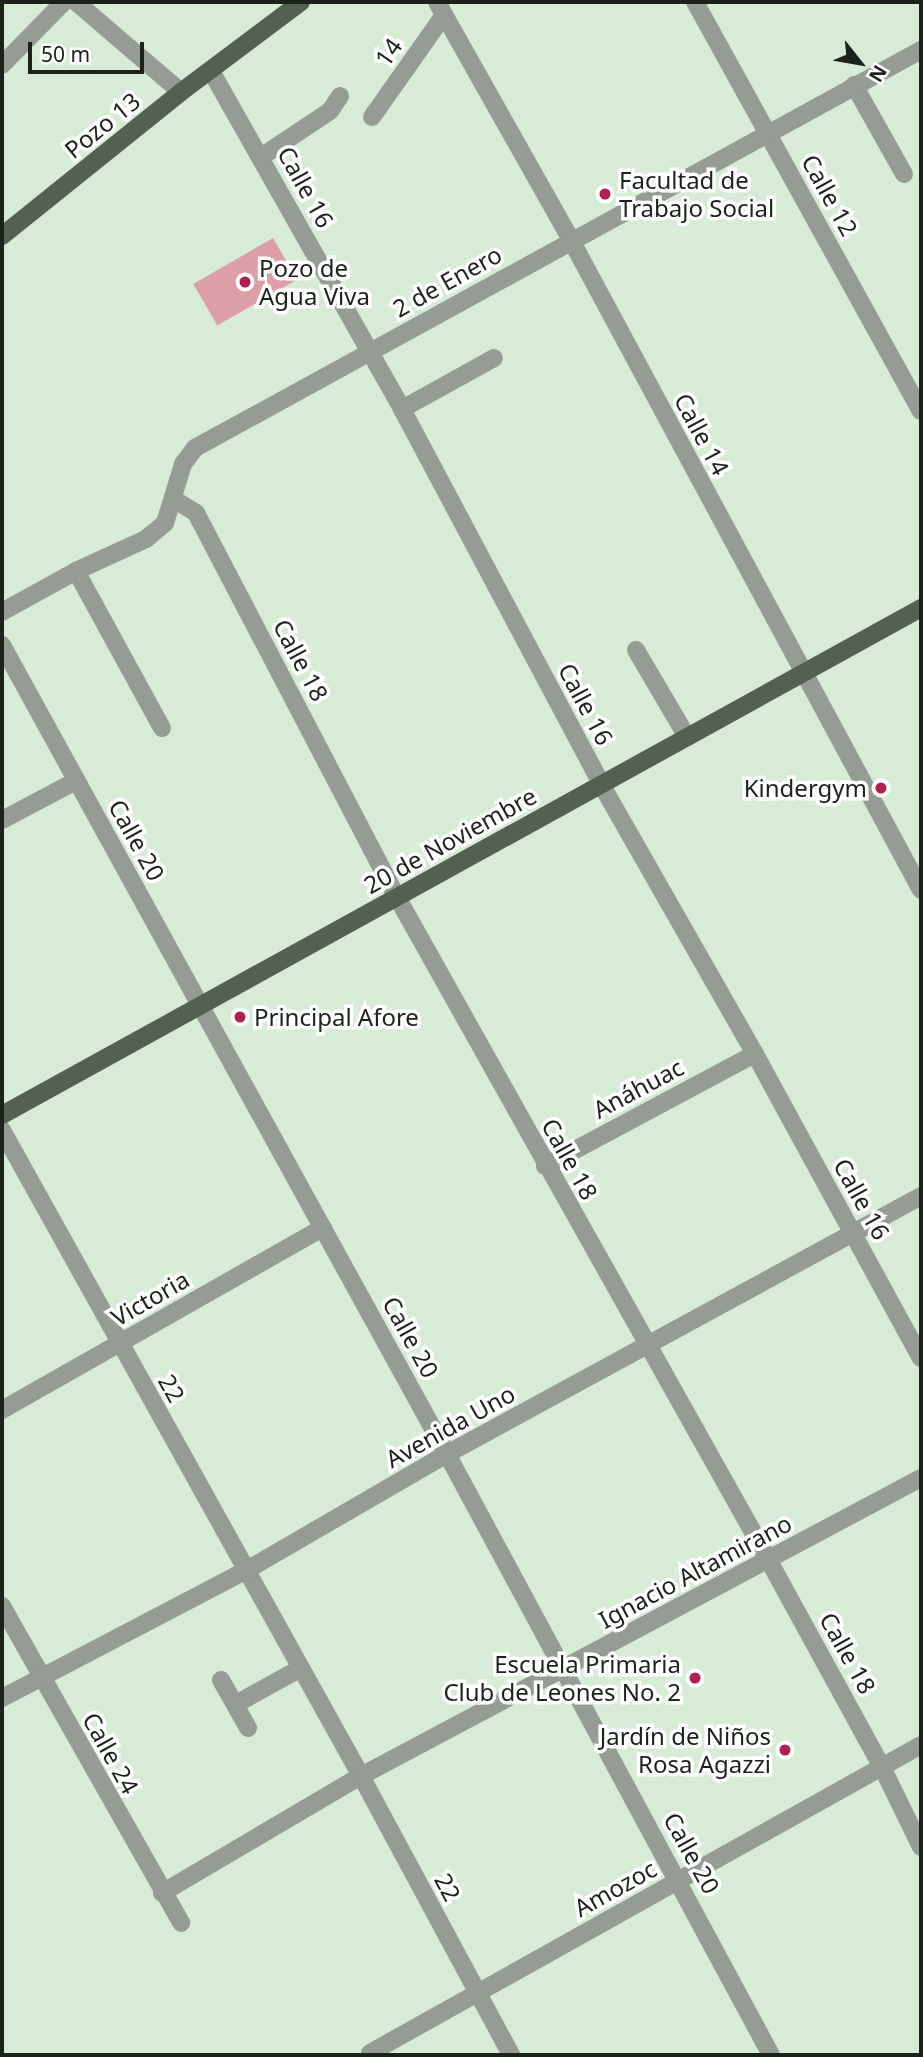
<!DOCTYPE html>
<html>
<head>
<meta charset="utf-8">
<style>
	body { margin:0 }
	#map { position:relative; width:923px; height:2057px; overflow:hidden; background:#d8ebd7; font-family:"Noto Sans",sans-serif }
	div>[style] { position:absolute }
	[style*='--x'] { left:calc(var(--x)*1px); top:calc(var(--y)*1px); width:calc(var(--w)*1px); rotate:calc(var(--a)*1deg) }
	.building>* { inset:0; background:#dc9fa8; transform-origin:0 0 }
	.minor>* { height:18px; margin:-9px; padding:0 9px; transform-origin:9px; border-radius:9px; background:#949c94 }
	.major>* { height:18px; margin:-9px; padding:0 9px; transform-origin:9px; border-radius:9px; background:#536052 }
	.dots>* { width:19px; height:19px; translate:-50% -50%; box-sizing:border-box; border:4px solid #fff; border-radius:50% }
	span { translate:-50% -50%; white-space:nowrap; text-align:center; line-height:1.15; -webkit-text-stroke:7px #fff; paint-order:stroke }
	.street-label { font-size:24px; color:#1b221a }
	.poi-label { font-size:24px; color:#1b221a }
	.left { translate:0 -50%; text-align:left }
	.right { translate:-100% -50%; text-align:right }
	.frame { position:absolute; inset:0; border:4px solid #1b221a; pointer-events:none }
	.north { position:absolute; left:825px; top:28px; width:70px; height:70px; -webkit-text-stroke:5px #fff; paint-order:stroke; rotate:121deg; font-size:19px; font-weight:700; line-height:28px; text-align:center; color:#1b221a }
	.north::after { content:''; display:block; margin:auto; width:24px; height:32px; background:#1b221a; clip-path:polygon(50% 0,100% 100%,50% 72%,0 100%) }
	.scale { position:absolute; left:28px; top:42px; width:116px; height:32px; box-sizing:border-box; border:4px solid #1b221a; border-top:0; padding-left:9px; font-size:21px; line-height:24px; white-space:nowrap; color:#1b221a; -webkit-text-stroke:5px #fff; paint-order:stroke }
</style>
</head>
<body>
<div id="map">
	<div class="building">
		<i style="left:273px;top:238px;width:48px;height:92px;rotate:60deg"></i>
	</div>
	<div class="minor">
		<i style="--x:76;--y:2;--w:138;--a:40.6"></i>
		<i style="--x:437;--y:2;--w:273;--a:60.6"></i>
		<i style="--x:571;--y:240;--w:738;--a:61.7"></i>
		<i style="--x:695;--y:2;--w:467;--a:61.1"></i>
		<i style="--x:2;--y:65;--w:88;--a:-45.5"></i>
		<i style="--x:211;--y:71;--w:388;--a:60.5"></i>
		<i style="--x:402;--y:409;--w:425;--a:62"></i>
		<i style="--x:601;--y:784;--w:311;--a:60.3"></i>
		<i style="--x:755;--y:1054;--w:346;--a:61.4"></i>
		<i style="--x:854;--y:85;--w:102;--a:60.7"></i>
		<i style="--x:372;--y:117;--w:125;--a:-54.8"></i>
		<i style="--x:261;--y:157;--w:83;--a:-33.7"></i>
		<i style="--x:330;--y:111;--w:18;--a:-56"></i>
		<i style="--x:402;--y:409;--w:105;--a:-29"></i>
		<i style="--x:173;--y:499;--w:27;--a:31"></i>
		<i style="--x:196;--y:513;--w:433;--a:62.4"></i>
		<i style="--x:397;--y:897;--w:759;--a:60.73"></i>
		<i style="--x:768;--y:1559;--w:237;--a:61.3"></i>
		<i style="--x:882;--y:1767;--w:89;--a:64"></i>
		<i style="--x:76;--y:571;--w:179;--a:61.3"></i>
		<i style="--x:2;--y:612;--w:85;--a:-29"></i>
		<i style="--x:76;--y:571;--w:77;--a:-24.6"></i>
		<i style="--x:146;--y:539;--w:25;--a:-40"></i>
		<i style="--x:165;--y:523;--w:62;--a:-73"></i>
		<i style="--x:183;--y:464;--w:20;--a:-53"></i>
		<i style="--x:195;--y:448;--w:828;--a:-28.73"></i>
		<i style="--x:2;--y:645;--w:923;--a:61.19"></i>
		<i style="--x:447;--y:1454;--w:683;--a:61.67"></i>
		<i style="--x:636;--y:650;--w:101;--a:59.6"></i>
		<i style="--x:2;--y:820;--w:84;--a:-27.8"></i>
		<i style="--x:2;--y:1130;--w:739;--a:60.94"></i>
		<i style="--x:361;--y:1776;--w:317;--a:61.7"></i>
		<i style="--x:545;--y:1166;--w:238;--a:-28.1"></i>
		<i style="--x:2;--y:1410;--w:369;--a:-29.6"></i>
		<i style="--x:2;--y:1606;--w:364;--a:60.5"></i>
		<i style="--x:221;--y:1680;--w:55;--a:60.6"></i>
		<i style="--x:2;--y:1698;--w:274;--a:-27.6"></i>
		<i style="--x:245;--y:1571;--w:233;--a:-30.1"></i>
		<i style="--x:447;--y:1454;--w:540;--a:-28.56"></i>
		<i style="--x:236;--y:1704;--w:74;--a:-29"></i>
		<i style="--x:162;--y:1893;--w:231;--a:-30.5"></i>
		<i style="--x:361;--y:1776;--w:634;--a:-28.02"></i>
		<i style="--x:370;--y:2053;--w:631;--a:-29.2"></i>
	</div>
	<div class="major">
		<i style="--x:2;--y:236;--w:230;--a:-38.8"></i>
		<i style="--x:181;--y:92;--w:150;--a:-36.9"></i>
		<i style="--x:2;--y:1115;--w:1050;--a:-28.88"></i>
	</div>
	<div class="dots">
		<i style="left:605px;top:194px;background:#b01e4c"></i>
		<i style="left:245px;top:282px;background:#b01e4c"></i>
		<i style="left:881px;top:788px;background:#b01e4c"></i>
		<i style="left:240px;top:1017px;background:#b01e4c"></i>
		<i style="left:695px;top:1678px;background:#b01e4c"></i>
		<i style="left:785px;top:1750px;background:#b01e4c"></i>
	</div>
	<div class="street-label">
		<span style="left:388px;top:52px;rotate:-55deg">14</span>
		<span style="left:102px;top:125px;rotate:-39deg">Pozo 13</span>
		<span style="left:306px;top:187px;rotate:61deg">Calle 16</span>
		<span style="left:830px;top:195px;rotate:61deg">Calle 12</span>
		<span style="left:447px;top:281px;rotate:-29deg">2 de Enero</span>
		<span style="left:702px;top:434px;rotate:62deg">Calle 14</span>
		<span style="left:301px;top:660px;rotate:62deg">Calle 18</span>
		<span style="left:586px;top:704px;rotate:62deg">Calle 16</span>
		<span style="left:137px;top:840px;rotate:61deg">Calle 20</span>
		<span style="left:450px;top:840px;rotate:-29deg">20 de Noviembre</span>
		<span style="left:638px;top:1088px;rotate:-28deg">Anáhuac</span>
		<span style="left:570px;top:1159px;rotate:61deg">Calle 18</span>
		<span style="left:862px;top:1199px;rotate:61deg">Calle 16</span>
		<span style="left:150px;top:1298px;rotate:-30deg">Victoria</span>
		<span style="left:411px;top:1337px;rotate:61deg">Calle 20</span>
		<span style="left:172px;top:1388px;rotate:61deg">22</span>
		<span style="left:450px;top:1426px;rotate:-29deg">Avenida Uno</span>
		<span style="left:695px;top:1571px;rotate:-28deg">Ignacio Altamirano</span>
		<span style="left:848px;top:1653px;rotate:61deg">Calle 18</span>
		<span style="left:111px;top:1753px;rotate:61deg">Calle 24</span>
		<span style="left:692px;top:1853px;rotate:61deg">Calle 20</span>
		<span style="left:448px;top:1887px;rotate:62deg">22</span>
		<span style="left:615px;top:1888px;rotate:-29deg">Amozoc</span>
	</div>
	<div class="poi-label">
		<span class="left" style="left:619px;top:194px">Facultad de<br>Trabajo Social</span>
		<span class="left" style="left:259px;top:282px">Pozo de<br>Agua Viva</span>
		<span class="right" style="left:867px;top:788px">Kindergym</span>
		<span class="left" style="left:254px;top:1017px">Principal Afore</span>
		<span class="right" style="left:681px;top:1678px">Escuela Primaria<br>Club de Leones No. 2</span>
		<span class="right" style="left:771px;top:1750px">Jardín de Niños<br>Rosa Agazzi</span>
	</div>
	<div class="frame"></div>
	<div class="north">N</div>
	<div class="scale">50 m</div>
</div>
</body>
</html>
